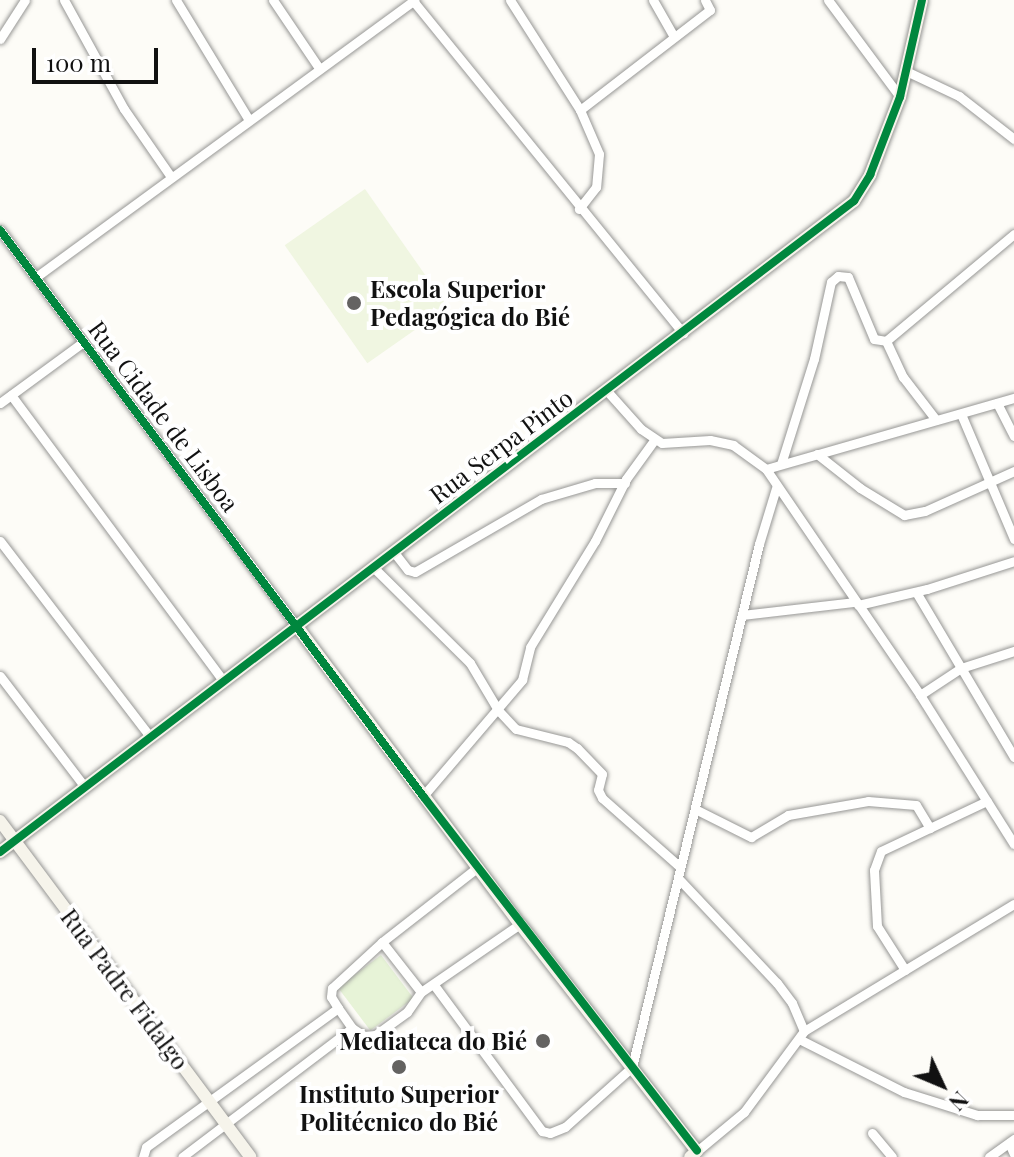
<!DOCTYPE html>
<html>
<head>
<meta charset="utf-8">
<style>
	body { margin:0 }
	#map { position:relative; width:1014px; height:1157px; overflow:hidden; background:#fdfcf7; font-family:"Playfair Display",serif }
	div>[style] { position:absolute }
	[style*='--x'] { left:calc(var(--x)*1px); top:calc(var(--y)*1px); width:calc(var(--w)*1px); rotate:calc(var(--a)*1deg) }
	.green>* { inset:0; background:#e7f3d7; transform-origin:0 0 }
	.pitch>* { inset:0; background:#f0f6e1; transform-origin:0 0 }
	.roads { filter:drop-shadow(0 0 2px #979795) drop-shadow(0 0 2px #979795) }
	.street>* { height:9px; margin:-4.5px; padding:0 4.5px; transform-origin:4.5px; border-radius:4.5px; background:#fffffe }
	.secondary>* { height:12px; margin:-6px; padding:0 6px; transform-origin:6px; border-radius:6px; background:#f6f4eb }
	.cycleway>* { height:8px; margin:-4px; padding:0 4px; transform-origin:4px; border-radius:4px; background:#00873e }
	.dots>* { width:22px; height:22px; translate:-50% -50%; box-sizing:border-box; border:4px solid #fff; border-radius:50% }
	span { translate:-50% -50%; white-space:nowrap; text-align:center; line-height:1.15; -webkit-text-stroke:8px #fff; paint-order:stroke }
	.poi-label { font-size:24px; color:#111; font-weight:700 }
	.left { translate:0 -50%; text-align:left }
	.right { translate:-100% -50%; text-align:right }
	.street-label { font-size:24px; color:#111 }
	.north { position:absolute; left:902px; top:1045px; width:80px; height:80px; -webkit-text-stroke:6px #fff; paint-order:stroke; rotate:134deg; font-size:22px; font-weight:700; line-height:32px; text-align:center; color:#111 }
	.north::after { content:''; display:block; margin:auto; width:28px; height:36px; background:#111; clip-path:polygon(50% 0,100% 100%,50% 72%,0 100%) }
	.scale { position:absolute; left:32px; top:48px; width:126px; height:36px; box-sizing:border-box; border:4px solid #111; border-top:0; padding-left:10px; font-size:24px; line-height:28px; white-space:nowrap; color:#111; -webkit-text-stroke:6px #fff; paint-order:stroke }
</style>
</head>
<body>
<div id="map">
	<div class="green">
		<i style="left:381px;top:955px;width:54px;height:54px;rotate:53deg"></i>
	</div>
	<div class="pitch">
		<i style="left:365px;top:189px;width:144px;height:98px;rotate:55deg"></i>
	</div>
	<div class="roads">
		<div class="street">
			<i style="--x:64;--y:0;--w:124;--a:61.2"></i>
			<i style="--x:124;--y:109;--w:83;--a:55.3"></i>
			<i style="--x:176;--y:0;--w:140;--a:58.7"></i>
			<i style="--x:273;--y:0;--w:82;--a:55.9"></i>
			<i style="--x:510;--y:0;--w:130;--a:57.5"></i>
			<i style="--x:580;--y:110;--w:48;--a:66.6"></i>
			<i style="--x:599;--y:154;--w:33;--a:95"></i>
			<i style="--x:596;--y:187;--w:28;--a:128"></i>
			<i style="--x:653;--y:0;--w:40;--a:60.3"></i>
			<i style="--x:828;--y:0;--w:121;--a:53.4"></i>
			<i style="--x:414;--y:2;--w:427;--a:50.9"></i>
			<i style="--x:0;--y:39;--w:46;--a:-57.3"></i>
			<i style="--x:906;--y:71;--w:59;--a:25.3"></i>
			<i style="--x:959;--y:96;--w:70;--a:38"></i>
			<i style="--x:580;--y:110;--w:164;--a:-37.6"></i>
			<i style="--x:710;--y:10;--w:11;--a:-117"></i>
			<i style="--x:0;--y:230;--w:494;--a:53.2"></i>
			<i style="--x:36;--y:277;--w:469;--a:-36.2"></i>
			<i style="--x:886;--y:341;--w:167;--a:-39.9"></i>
			<i style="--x:886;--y:341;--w:40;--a:65"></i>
			<i style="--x:903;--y:377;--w:54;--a:52.5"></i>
			<i style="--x:607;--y:391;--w:51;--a:48.2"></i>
			<i style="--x:641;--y:429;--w:25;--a:34"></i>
			<i style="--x:662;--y:443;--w:48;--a:-3.6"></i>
			<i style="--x:710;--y:440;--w:24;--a:12"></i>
			<i style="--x:733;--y:445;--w:41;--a:36"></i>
			<i style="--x:766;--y:469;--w:273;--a:55.7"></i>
			<i style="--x:920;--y:695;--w:176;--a:57.8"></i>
			<i style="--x:11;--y:395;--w:354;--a:53.4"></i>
			<i style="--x:0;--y:403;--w:103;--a:-36.3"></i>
			<i style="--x:997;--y:403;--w:37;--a:63"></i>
			<i style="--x:961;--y:414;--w:136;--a:67"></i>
			<i style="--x:817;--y:454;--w:55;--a:38.3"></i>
			<i style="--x:860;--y:488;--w:52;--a:31.5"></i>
			<i style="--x:904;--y:515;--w:21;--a:-11"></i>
			<i style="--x:925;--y:511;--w:98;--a:-24.2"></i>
			<i style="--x:781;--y:464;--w:110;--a:-72.6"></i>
			<i style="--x:814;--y:359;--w:79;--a:-77.6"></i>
			<i style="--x:831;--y:282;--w:9;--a:-41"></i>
			<i style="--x:838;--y:276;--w:10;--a:6"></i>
			<i style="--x:848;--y:277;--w:67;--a:67.2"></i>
			<i style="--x:874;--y:339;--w:12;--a:9"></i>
			<i style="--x:766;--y:469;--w:258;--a:-16"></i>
			<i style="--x:0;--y:541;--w:245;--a:52.5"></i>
			<i style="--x:393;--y:551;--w:24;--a:52"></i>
			<i style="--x:408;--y:570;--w:7;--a:16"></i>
			<i style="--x:415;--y:572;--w:146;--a:-30.1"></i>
			<i style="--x:541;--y:499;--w:56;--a:-16.5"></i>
			<i style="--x:595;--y:483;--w:30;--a:0"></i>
			<i style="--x:372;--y:566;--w:138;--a:44.7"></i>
			<i style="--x:470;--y:663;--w:55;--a:59.2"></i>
			<i style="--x:498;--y:710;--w:26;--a:47"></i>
			<i style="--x:516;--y:729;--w:54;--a:14"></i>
			<i style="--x:568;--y:742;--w:11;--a:34"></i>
			<i style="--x:577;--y:748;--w:36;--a:46"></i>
			<i style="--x:602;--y:774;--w:16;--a:104"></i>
			<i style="--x:598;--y:790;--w:9;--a:63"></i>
			<i style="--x:602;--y:798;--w:104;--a:41.5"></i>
			<i style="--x:916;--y:592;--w:192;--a:59.3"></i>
			<i style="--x:858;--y:605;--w:71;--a:-13.1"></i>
			<i style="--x:927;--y:589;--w:91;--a:-17.8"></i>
			<i style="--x:742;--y:615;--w:114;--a:-6.6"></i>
			<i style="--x:0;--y:676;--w:138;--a:52.6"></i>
			<i style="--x:920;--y:695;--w:49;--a:-33.4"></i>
			<i style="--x:961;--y:668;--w:56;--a:-17.8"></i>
			<i style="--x:423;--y:796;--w:153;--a:-49.5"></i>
			<i style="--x:522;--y:680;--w:34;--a:-76"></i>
			<i style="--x:530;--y:647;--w:124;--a:-58.5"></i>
			<i style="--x:595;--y:541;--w:69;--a:-63.4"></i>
			<i style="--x:626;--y:479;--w:49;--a:-54.1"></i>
			<i style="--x:695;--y:809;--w:63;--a:26.6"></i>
			<i style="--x:751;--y:837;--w:43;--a:-30.7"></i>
			<i style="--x:788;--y:815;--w:81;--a:-9.9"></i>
			<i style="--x:868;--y:801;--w:48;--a:4.8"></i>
			<i style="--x:916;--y:805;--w:27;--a:59"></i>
			<i style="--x:678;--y:878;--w:144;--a:46.7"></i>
			<i style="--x:777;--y:983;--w:25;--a:53"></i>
			<i style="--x:792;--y:1003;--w:30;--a:67"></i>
			<i style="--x:804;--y:1031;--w:101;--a:126.5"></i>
			<i style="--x:744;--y:1112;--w:61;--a:140.3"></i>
			<i style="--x:382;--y:942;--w:122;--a:-38"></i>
			<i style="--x:905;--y:970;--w:52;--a:-122.5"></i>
			<i style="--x:877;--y:926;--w:56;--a:-93.1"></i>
			<i style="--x:874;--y:870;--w:20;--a:-70"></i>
			<i style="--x:881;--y:851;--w:117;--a:-25.3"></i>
			<i style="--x:434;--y:985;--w:182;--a:53.5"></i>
			<i style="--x:542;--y:1131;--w:8;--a:14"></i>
			<i style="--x:550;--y:1133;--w:16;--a:-22"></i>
			<i style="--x:565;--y:1127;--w:90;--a:-41.8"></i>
			<i style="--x:632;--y:1067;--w:538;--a:-76.35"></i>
			<i style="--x:759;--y:544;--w:59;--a:-73.1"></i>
			<i style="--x:421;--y:992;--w:120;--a:-34.5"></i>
			<i style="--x:338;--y:1008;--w:24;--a:55"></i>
			<i style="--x:804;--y:1031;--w:245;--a:-31.2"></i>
			<i style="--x:799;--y:1039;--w:118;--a:26.8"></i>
			<i style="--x:904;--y:1092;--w:77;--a:17.5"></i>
			<i style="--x:977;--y:1115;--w:37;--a:0"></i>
			<i style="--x:872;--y:1133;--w:31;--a:50"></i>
			<i style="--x:1009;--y:1143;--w:12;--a:66"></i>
			<i style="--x:143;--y:1157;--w:10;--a:-73"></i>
			<i style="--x:146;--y:1147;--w:237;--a:-35.9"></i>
			<i style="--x:338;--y:1008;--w:13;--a:-122"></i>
			<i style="--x:331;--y:997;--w:9;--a:-84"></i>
			<i style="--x:332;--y:988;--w:68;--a:-42.6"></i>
			<i style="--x:382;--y:942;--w:63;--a:52"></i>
			<i style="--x:421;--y:992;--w:24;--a:125"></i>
			<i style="--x:407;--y:1012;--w:39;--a:144"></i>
			<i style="--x:375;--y:1035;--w:11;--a:175"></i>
			<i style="--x:364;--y:1036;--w:14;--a:-146"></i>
			<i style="--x:352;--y:1028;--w:213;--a:142.8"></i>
			<i style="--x:989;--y:1157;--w:31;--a:-36"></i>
		</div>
		<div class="secondary">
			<i style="--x:296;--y:625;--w:374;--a:53.2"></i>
			<i style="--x:520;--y:924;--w:288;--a:52.1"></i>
			<i style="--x:697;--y:1151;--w:9;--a:139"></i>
			<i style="--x:0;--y:821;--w:419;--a:53.3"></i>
			<i style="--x:0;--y:852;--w:1074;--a:-37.32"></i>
			<i style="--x:854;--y:201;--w:31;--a:-58"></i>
			<i style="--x:870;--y:175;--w:84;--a:-69"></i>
			<i style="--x:900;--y:97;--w:99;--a:-77.2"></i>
		</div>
	</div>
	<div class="cycleway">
		<i style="--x:0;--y:230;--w:707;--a:53.23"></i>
		<i style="--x:423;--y:796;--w:448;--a:52.3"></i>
		<i style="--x:0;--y:852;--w:1074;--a:-37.32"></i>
		<i style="--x:854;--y:201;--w:31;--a:-58"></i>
		<i style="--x:870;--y:175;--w:84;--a:-69"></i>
		<i style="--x:900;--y:97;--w:99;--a:-77.2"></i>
	</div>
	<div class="dots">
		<i style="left:354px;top:303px;background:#646362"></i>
		<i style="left:543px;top:1041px;background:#646362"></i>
		<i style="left:399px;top:1067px;background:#646362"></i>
	</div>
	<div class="poi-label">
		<span class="left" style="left:370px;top:303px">Escola Superior<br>Pedagógica do Bié</span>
		<span class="right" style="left:527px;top:1041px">Mediateca do Bié</span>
		<span style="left:399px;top:1108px">Instituto Superior<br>Politécnico do Bié</span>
	</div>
	<div class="street-label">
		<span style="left:164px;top:416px;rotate:53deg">Rua Cidade de Lisboa</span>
		<span style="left:501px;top:446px;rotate:-37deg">Rua Serpa Pinto</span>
		<span style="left:125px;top:989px;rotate:53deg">Rua Padre Fidalgo</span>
	</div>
	<div class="north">N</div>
	<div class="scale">100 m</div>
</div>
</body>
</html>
